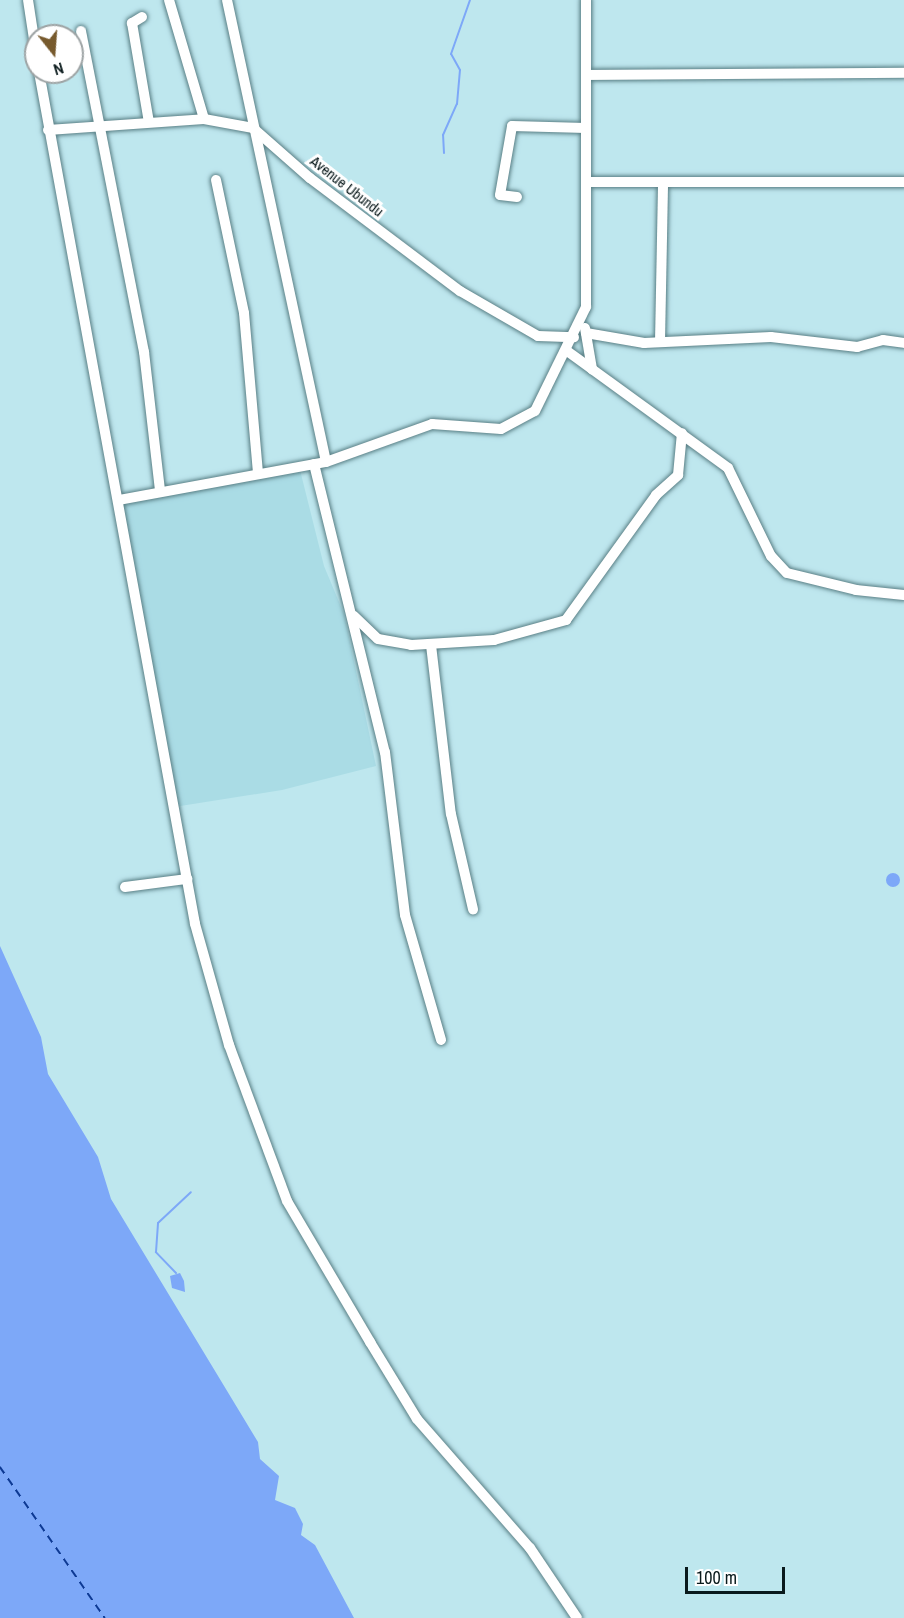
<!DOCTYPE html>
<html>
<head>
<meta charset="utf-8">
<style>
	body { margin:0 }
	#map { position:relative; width:904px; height:1618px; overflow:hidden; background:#bee7ee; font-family:"Archivo Narrow",sans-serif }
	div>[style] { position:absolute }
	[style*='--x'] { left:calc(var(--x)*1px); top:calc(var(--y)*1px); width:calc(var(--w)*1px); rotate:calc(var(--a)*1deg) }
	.built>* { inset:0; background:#aadce5 }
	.water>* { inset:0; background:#7da8f8 }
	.round { border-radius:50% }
	.stream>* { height:2px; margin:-1px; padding:0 1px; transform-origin:1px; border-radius:1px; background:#7da8f8 }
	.ferry>* { height:1.5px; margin-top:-0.75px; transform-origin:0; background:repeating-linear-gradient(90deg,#0d3993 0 8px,transparent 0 14px) }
	.roads { filter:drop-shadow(0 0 2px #597f85) drop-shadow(0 0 2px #597f85) }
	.minor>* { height:10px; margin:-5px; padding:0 5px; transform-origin:5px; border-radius:5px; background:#fff }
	span { translate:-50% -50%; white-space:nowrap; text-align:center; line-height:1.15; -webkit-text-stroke:6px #fff; paint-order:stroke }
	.street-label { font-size:15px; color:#0a1a1c }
	.north { position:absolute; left:24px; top:24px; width:60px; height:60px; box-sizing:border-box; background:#fff; border:2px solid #9da3a4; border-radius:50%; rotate:163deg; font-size:16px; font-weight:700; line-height:24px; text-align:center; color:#0a1a1c }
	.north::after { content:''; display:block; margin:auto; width:21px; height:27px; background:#775a2d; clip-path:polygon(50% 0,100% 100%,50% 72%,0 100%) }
	.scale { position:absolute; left:685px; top:1567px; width:100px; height:27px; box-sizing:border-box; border:3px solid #0a1a1c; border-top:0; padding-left:8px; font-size:18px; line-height:21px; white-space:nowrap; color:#0a1a1c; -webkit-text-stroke:4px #fff; paint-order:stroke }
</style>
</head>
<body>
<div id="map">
	<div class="built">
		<i style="clip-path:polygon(299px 466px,324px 566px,344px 614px,376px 766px,282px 790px,174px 807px,119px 502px)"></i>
	</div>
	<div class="water">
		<i class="round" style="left:886px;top:873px;width:14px;height:14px"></i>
		<i style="clip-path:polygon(0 946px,41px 1037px,48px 1074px,98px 1157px,111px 1199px,258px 1442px,260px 1459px,279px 1476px,275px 1500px,295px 1508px,303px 1524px,301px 1535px,315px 1545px,354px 1618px,0 1618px)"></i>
		<i style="clip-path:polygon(180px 1273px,184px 1281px,185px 1292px,172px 1288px,170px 1276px)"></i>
	</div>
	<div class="stream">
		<i style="--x:444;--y:153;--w:18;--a:-93"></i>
		<i style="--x:443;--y:135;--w:34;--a:-66"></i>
		<i style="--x:457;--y:104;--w:34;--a:-85"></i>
		<i style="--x:460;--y:70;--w:18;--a:-119"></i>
		<i style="--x:451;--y:54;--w:57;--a:-70.6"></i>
		<i style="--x:176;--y:1273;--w:29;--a:-134"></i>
		<i style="--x:156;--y:1252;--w:29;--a:-86"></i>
		<i style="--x:158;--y:1223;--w:45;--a:-43.2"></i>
	</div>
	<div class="ferry">
		<i style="--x:0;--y:1467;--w:184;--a:55.2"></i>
	</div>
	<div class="roads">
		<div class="minor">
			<i style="--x:28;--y:0;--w:53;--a:81.3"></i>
			<i style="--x:169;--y:0;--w:124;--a:73.6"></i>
			<i style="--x:227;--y:0;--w:472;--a:77.9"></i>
			<i style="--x:142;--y:17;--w:12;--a:149"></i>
			<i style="--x:132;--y:23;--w:100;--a:80.3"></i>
			<i style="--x:81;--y:31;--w:327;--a:78.9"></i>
			<i style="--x:144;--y:352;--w:139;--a:83.4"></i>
			<i style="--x:39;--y:72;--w:866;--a:79.62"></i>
			<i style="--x:195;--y:924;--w:126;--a:74.3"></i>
			<i style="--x:229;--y:1045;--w:166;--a:69.6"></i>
			<i style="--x:287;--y:1201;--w:164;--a:59.5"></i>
			<i style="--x:370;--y:1342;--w:90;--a:58.6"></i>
			<i style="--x:417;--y:1419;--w:171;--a:48.8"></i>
			<i style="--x:530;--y:1548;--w:84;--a:56.1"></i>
			<i style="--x:586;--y:75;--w:318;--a:-0.4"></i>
			<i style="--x:48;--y:130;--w:156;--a:-4"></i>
			<i style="--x:204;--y:119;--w:50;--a:10.4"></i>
			<i style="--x:253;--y:128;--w:76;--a:41.3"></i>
			<i style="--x:310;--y:178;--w:188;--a:37"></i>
			<i style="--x:460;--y:291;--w:90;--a:30"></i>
			<i style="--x:538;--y:336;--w:36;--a:2"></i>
			<i style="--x:216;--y:180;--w:136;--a:78.1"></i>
			<i style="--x:244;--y:313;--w:160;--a:85"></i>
			<i style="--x:586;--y:182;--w:318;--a:0"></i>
			<i style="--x:517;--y:197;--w:17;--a:-173"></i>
			<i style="--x:500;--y:195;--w:70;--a:-80.1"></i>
			<i style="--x:512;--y:126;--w:74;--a:1.5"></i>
			<i style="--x:585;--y:328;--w:42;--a:80.3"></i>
			<i style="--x:586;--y:333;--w:59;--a:9.8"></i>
			<i style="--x:644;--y:343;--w:127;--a:-2.7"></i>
			<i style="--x:771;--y:337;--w:87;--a:6.6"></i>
			<i style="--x:857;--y:347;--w:27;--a:-15"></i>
			<i style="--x:883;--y:340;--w:21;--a:8"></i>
			<i style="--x:660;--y:342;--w:160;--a:-88.9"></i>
			<i style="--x:567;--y:351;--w:199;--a:36"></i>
			<i style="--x:728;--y:468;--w:98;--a:64"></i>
			<i style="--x:771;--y:556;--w:23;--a:47"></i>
			<i style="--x:787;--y:573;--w:71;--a:13.8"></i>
			<i style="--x:856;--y:590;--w:48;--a:5.9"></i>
			<i style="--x:314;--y:464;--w:297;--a:76.2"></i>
			<i style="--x:385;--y:752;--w:164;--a:83"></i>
			<i style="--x:405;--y:915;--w:130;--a:73.9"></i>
			<i style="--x:119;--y:500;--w:210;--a:-10.4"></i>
			<i style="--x:326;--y:462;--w:113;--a:-19.7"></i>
			<i style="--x:432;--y:424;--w:69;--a:4.1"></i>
			<i style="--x:501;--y:429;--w:38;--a:-28"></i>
			<i style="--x:535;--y:411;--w:116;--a:-63.9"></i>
			<i style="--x:586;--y:307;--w:307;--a:-90"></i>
			<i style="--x:354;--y:616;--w:33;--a:44"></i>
			<i style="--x:378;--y:639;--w:34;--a:10"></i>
			<i style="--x:411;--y:645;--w:83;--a:-3.4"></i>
			<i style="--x:494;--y:640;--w:75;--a:-15.5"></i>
			<i style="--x:566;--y:620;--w:154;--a:-54.2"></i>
			<i style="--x:656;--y:495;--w:30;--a:-42"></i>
			<i style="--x:678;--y:475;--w:42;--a:-84.6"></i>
			<i style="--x:431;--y:645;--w:170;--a:83.3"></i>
			<i style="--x:451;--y:814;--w:98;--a:77"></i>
			<i style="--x:125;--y:887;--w:63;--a:-7.4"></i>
		</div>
	</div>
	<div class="street-label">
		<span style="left:347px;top:186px;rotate:38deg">Avenue Ubundu</span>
	</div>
	<div class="north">N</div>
	<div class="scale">100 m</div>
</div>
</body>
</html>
